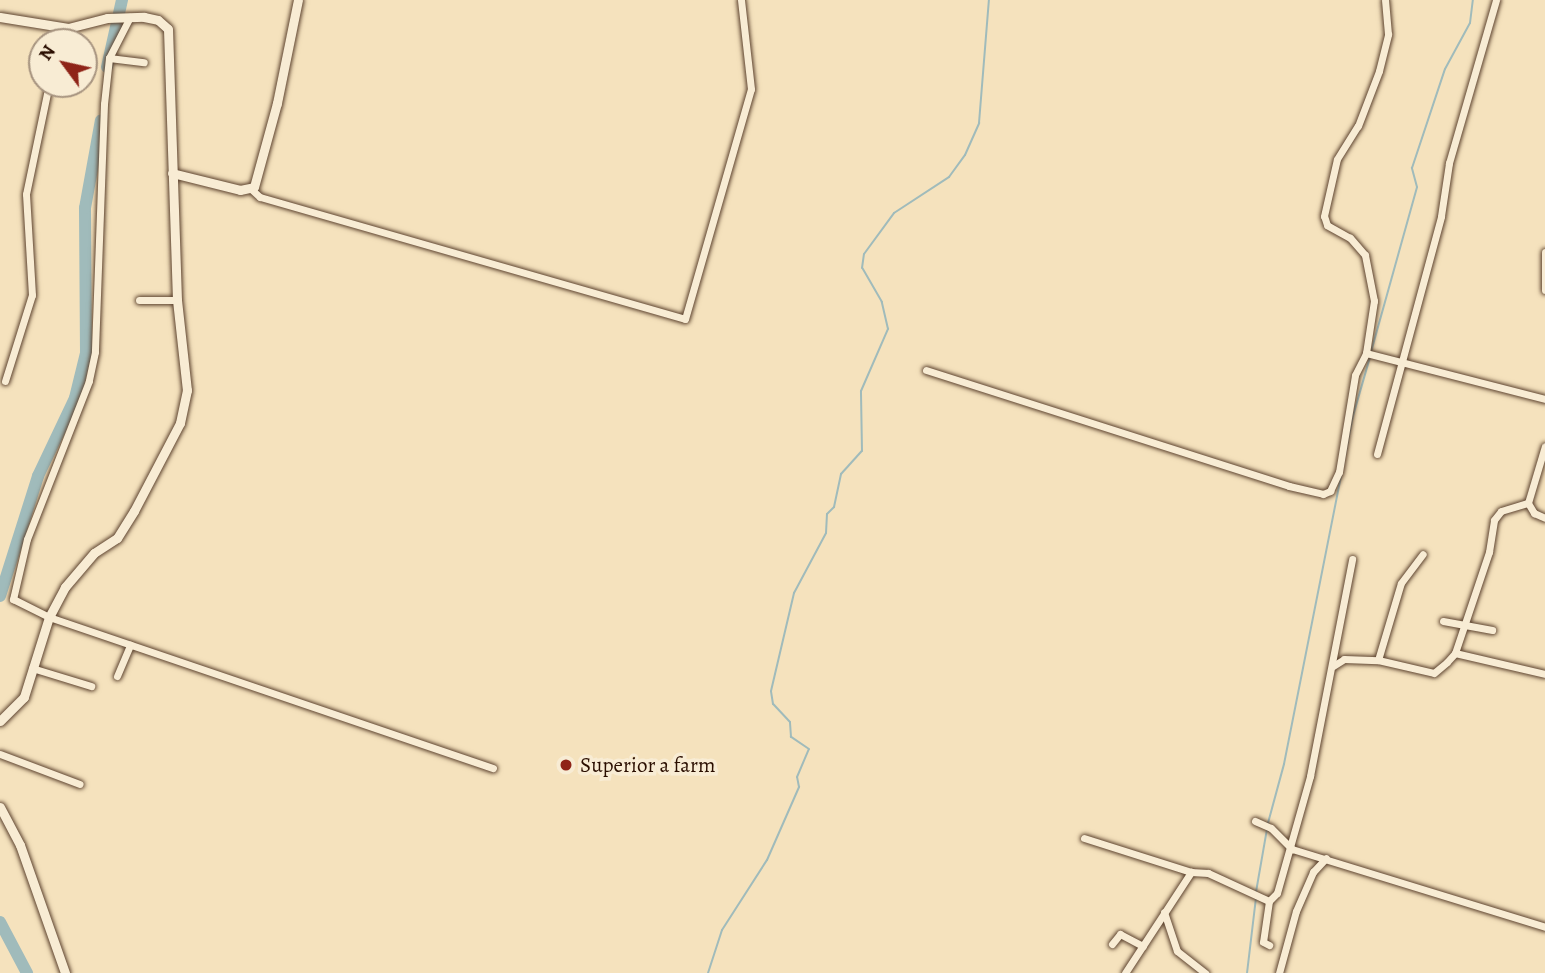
<!DOCTYPE html>
<html>
<head>
<meta charset="utf-8">
<style>
	body { margin:0 }
	#map { position:relative; width:1545px; height:973px; overflow:hidden; background:#f5e2bd; font-family:Alegreya,serif }
	div>[style] { position:absolute }
	[style*='--x'] { left:calc(var(--x)*1px); top:calc(var(--y)*1px); width:calc(var(--w)*1px); rotate:calc(var(--a)*1deg) }
	.stream>* { height:2px; margin:-1px; padding:0 1px; transform-origin:1px; border-radius:1px; background:#a0bbbb }
	.river>* { height:12px; margin:-6px; padding:0 6px; transform-origin:6px; border-radius:6px; background:#a0bbbb }
	.roads { filter:drop-shadow(0 0 2px #5d432f) drop-shadow(0 0 2px #5d432f) }
	.minor>* { height:7px; margin:-3.5px; padding:0 3.5px; transform-origin:3.5px; border-radius:3.5px; background:#f8ecd4 }
	.tertiary>* { height:9px; margin:-4.5px; padding:0 4.5px; transform-origin:4.5px; border-radius:4.5px; background:#f8ecd4 }
	.dots>* { width:19px; height:19px; translate:-50% -50%; box-sizing:border-box; border:4px solid #f8ecd4; border-radius:50% }
	span { translate:-50% -50%; white-space:nowrap; text-align:center; line-height:1.15; -webkit-text-stroke:7px #f8ecd4; paint-order:stroke }
	.poi-label { font-size:21px; color:#2a0e00 }
	.left { translate:0 -50%; text-align:left }
	.north { position:absolute; left:28px; top:28px; width:70px; height:70px; box-sizing:border-box; background:#f8ecd4; border:2px solid #a6937f; border-radius:50%; rotate:303deg; font-size:19px; font-weight:700; line-height:28px; text-align:center; color:#2a0e00 }
	.north::after { content:''; display:block; margin:auto; width:24px; height:32px; background:#8f2418; clip-path:polygon(50% 0,100% 100%,50% 72%,0 100%) }
</style>
</head>
<body>
<div id="map">
	<div class="stream">
		<i style="--x:1371;--y:352;--w:171;--a:-74.4"></i>
		<i style="--x:1417;--y:187;--w:20;--a:-105"></i>
		<i style="--x:1412;--y:168;--w:104;--a:-71.6"></i>
		<i style="--x:1445;--y:69;--w:52;--a:-61.5"></i>
		<i style="--x:1470;--y:23;--w:23;--a:-83"></i>
		<i style="--x:1268;--y:823;--w:61;--a:-74.8"></i>
		<i style="--x:1284;--y:764;--w:355;--a:-78.8"></i>
		<i style="--x:1353;--y:416;--w:61;--a:-73.9"></i>
		<i style="--x:1256;--y:892;--w:64;--a:-80.1"></i>
		<i style="--x:708;--y:973;--w:45;--a:-72"></i>
		<i style="--x:722;--y:930;--w:83;--a:-57.3"></i>
		<i style="--x:767;--y:860;--w:80;--a:-66.3"></i>
		<i style="--x:799;--y:787;--w:10;--a:-101"></i>
		<i style="--x:797;--y:777;--w:30;--a:-67"></i>
		<i style="--x:809;--y:749;--w:22;--a:-146"></i>
		<i style="--x:791;--y:737;--w:15;--a:-94"></i>
		<i style="--x:790;--y:722;--w:25;--a:-133"></i>
		<i style="--x:773;--y:704;--w:13;--a:-99"></i>
		<i style="--x:771;--y:691;--w:101;--a:-76.8"></i>
		<i style="--x:794;--y:593;--w:68;--a:-61.9"></i>
		<i style="--x:826;--y:533;--w:19;--a:-87"></i>
		<i style="--x:827;--y:514;--w:10;--a:-45"></i>
		<i style="--x:834;--y:507;--w:34;--a:-78"></i>
		<i style="--x:841;--y:474;--w:31;--a:-48"></i>
		<i style="--x:862;--y:451;--w:60;--a:-91"></i>
		<i style="--x:861;--y:391;--w:68;--a:-66.5"></i>
		<i style="--x:888;--y:329;--w:28;--a:-103"></i>
		<i style="--x:882;--y:302;--w:39;--a:-120"></i>
		<i style="--x:862;--y:268;--w:14;--a:-82"></i>
		<i style="--x:864;--y:254;--w:51;--a:-53.8"></i>
		<i style="--x:894;--y:213;--w:66;--a:-33.2"></i>
		<i style="--x:949;--y:177;--w:27;--a:-54"></i>
		<i style="--x:965;--y:155;--w:35;--a:-66"></i>
		<i style="--x:979;--y:123;--w:123;--a:-85.4"></i>
		<i style="--x:1247;--y:973;--w:76;--a:-83.2"></i>
	</div>
	<div class="river">
		<i style="--x:107;--y:67;--w:69;--a:-77.4"></i>
		<i style="--x:0;--y:596;--w:126;--a:-72.4"></i>
		<i style="--x:38;--y:476;--w:86;--a:-64.6"></i>
		<i style="--x:75;--y:398;--w:46;--a:-76.3"></i>
		<i style="--x:86;--y:353;--w:145;--a:-90.4"></i>
		<i style="--x:85;--y:208;--w:89;--a:-79.7"></i>
		<i style="--x:0;--y:922;--w:58;--a:62.1"></i>
	</div>
	<div class="roads">
		<div class="minor">
			<i style="--x:130;--y:17;--w:46;--a:117.1"></i>
			<i style="--x:109;--y:58;--w:46;--a:96.2"></i>
			<i style="--x:104;--y:104;--w:248;--a:92.1"></i>
			<i style="--x:95;--y:352;--w:30;--a:102"></i>
			<i style="--x:89;--y:381;--w:170;--a:111.4"></i>
			<i style="--x:27;--y:539;--w:62;--a:103.1"></i>
			<i style="--x:13;--y:599;--w:40;--a:26.6"></i>
			<i style="--x:49;--y:617;--w:469;--a:18.8"></i>
			<i style="--x:58;--y:42;--w:16;--a:-75"></i>
			<i style="--x:109;--y:58;--w:35;--a:7"></i>
			<i style="--x:251;--y:189;--w:12;--a:42"></i>
			<i style="--x:260;--y:197;--w:442;--a:16"></i>
			<i style="--x:685;--y:319;--w:239;--a:-74"></i>
			<i style="--x:751;--y:89;--w:90;--a:-96.4"></i>
			<i style="--x:1545;--y:252;--w:38;--a:90"></i>
			<i style="--x:139;--y:300;--w:38;--a:0"></i>
			<i style="--x:1366;--y:353;--w:185;--a:14.4"></i>
			<i style="--x:926;--y:370;--w:381;--a:17.7"></i>
			<i style="--x:1289;--y:486;--w:35;--a:13"></i>
			<i style="--x:1323;--y:494;--w:8;--a:-23"></i>
			<i style="--x:1330;--y:491;--w:21;--a:-65"></i>
			<i style="--x:1339;--y:472;--w:98;--a:-80.6"></i>
			<i style="--x:1355;--y:375;--w:25;--a:-63"></i>
			<i style="--x:1366;--y:353;--w:53;--a:-81.3"></i>
			<i style="--x:1374;--y:301;--w:47;--a:-101.1"></i>
			<i style="--x:1365;--y:255;--w:23;--a:-131"></i>
			<i style="--x:1350;--y:238;--w:26;--a:-151"></i>
			<i style="--x:1327;--y:225;--w:9;--a:-108"></i>
			<i style="--x:1324;--y:216;--w:58;--a:-77.2"></i>
			<i style="--x:1337;--y:159;--w:39;--a:-58"></i>
			<i style="--x:1358;--y:126;--w:59;--a:-69.1"></i>
			<i style="--x:1379;--y:71;--w:38;--a:-76"></i>
			<i style="--x:1388;--y:34;--w:34;--a:-95"></i>
			<i style="--x:5;--y:381;--w:90;--a:-72.6"></i>
			<i style="--x:32;--y:295;--w:101;--a:-93.4"></i>
			<i style="--x:26;--y:194;--w:112;--a:-78.2"></i>
			<i style="--x:1377;--y:454;--w:246;--a:-74.9"></i>
			<i style="--x:1441;--y:216;--w:54;--a:-81.4"></i>
			<i style="--x:1449;--y:163;--w:170;--a:-73.9"></i>
			<i style="--x:1528;--y:503;--w:12;--a:59"></i>
			<i style="--x:1534;--y:513;--w:12;--a:24"></i>
			<i style="--x:1443;--y:621;--w:50;--a:10.4"></i>
			<i style="--x:1455;--y:653;--w:92;--a:13.1"></i>
			<i style="--x:1378;--y:660;--w:80;--a:-73.4"></i>
			<i style="--x:1401;--y:583;--w:36;--a:-53"></i>
			<i style="--x:1333;--y:666;--w:13;--a:-32"></i>
			<i style="--x:1344;--y:659;--w:34;--a:2"></i>
			<i style="--x:1378;--y:660;--w:57;--a:13.1"></i>
			<i style="--x:1434;--y:673;--w:17;--a:-40"></i>
			<i style="--x:1447;--y:662;--w:12;--a:-48"></i>
			<i style="--x:1455;--y:653;--w:107;--a:-71.4"></i>
			<i style="--x:1489;--y:552;--w:32;--a:-81"></i>
			<i style="--x:1494;--y:520;--w:11;--a:-52"></i>
			<i style="--x:1501;--y:511;--w:28;--a:-17"></i>
			<i style="--x:1528;--y:503;--w:59;--a:-73.4"></i>
			<i style="--x:32;--y:668;--w:62;--a:17"></i>
			<i style="--x:117;--y:676;--w:34;--a:-67"></i>
			<i style="--x:0;--y:754;--w:85;--a:20.6"></i>
			<i style="--x:1255;--y:821;--w:17;--a:24"></i>
			<i style="--x:1271;--y:828;--w:30;--a:45"></i>
			<i style="--x:1292;--y:849;--w:265;--a:17.1"></i>
			<i style="--x:1084;--y:838;--w:112;--a:17.6"></i>
			<i style="--x:1269;--y:901;--w:11;--a:-45"></i>
			<i style="--x:1277;--y:893;--w:122;--a:-74.2"></i>
			<i style="--x:1310;--y:776;--w:221;--a:-79"></i>
			<i style="--x:1164;--y:912;--w:41;--a:71.6"></i>
			<i style="--x:1177;--y:951;--w:36;--a:38"></i>
			<i style="--x:1112;--y:944;--w:13;--a:-51"></i>
			<i style="--x:1120;--y:934;--w:26;--a:28"></i>
			<i style="--x:1125;--y:973;--w:121;--a:-56.8"></i>
			<i style="--x:1191;--y:872;--w:17;--a:3"></i>
			<i style="--x:1208;--y:873;--w:67;--a:24.7"></i>
			<i style="--x:1269;--y:901;--w:41;--a:98.3"></i>
			<i style="--x:1263;--y:942;--w:7;--a:27"></i>
			<i style="--x:1279;--y:973;--w:64;--a:-74.7"></i>
			<i style="--x:1296;--y:911;--w:43;--a:-66.4"></i>
			<i style="--x:1313;--y:872;--w:19;--a:-47"></i>
		</div>
		<div class="tertiary">
			<i style="--x:0;--y:17;--w:69;--a:9.2"></i>
			<i style="--x:68;--y:28;--w:40;--a:-14.4"></i>
			<i style="--x:107;--y:18;--w:37;--a:-2"></i>
			<i style="--x:144;--y:17;--w:14;--a:12"></i>
			<i style="--x:158;--y:20;--w:13;--a:42"></i>
			<i style="--x:168;--y:29;--w:271;--a:88.1"></i>
			<i style="--x:177;--y:300;--w:91;--a:83.7"></i>
			<i style="--x:187;--y:390;--w:34;--a:102"></i>
			<i style="--x:180;--y:423;--w:99;--a:117.6"></i>
			<i style="--x:134;--y:511;--w:32;--a:122"></i>
			<i style="--x:117;--y:538;--w:27;--a:147"></i>
			<i style="--x:94;--y:553;--w:45;--a:130.5"></i>
			<i style="--x:65;--y:587;--w:34;--a:118"></i>
			<i style="--x:49;--y:617;--w:84;--a:107.4"></i>
			<i style="--x:24;--y:697;--w:34;--a:135"></i>
			<i style="--x:172;--y:173;--w:70;--a:14"></i>
			<i style="--x:240;--y:190;--w:14;--a:-12"></i>
			<i style="--x:254;--y:187;--w:87;--a:-74.7"></i>
			<i style="--x:277;--y:103;--w:105;--a:-78.5"></i>
			<i style="--x:0;--y:807;--w:43;--a:62.2"></i>
			<i style="--x:20;--y:845;--w:136;--a:70.6"></i>
		</div>
	</div>
	<div class="dots">
		<i style="left:566px;top:765px;background:#8f2418"></i>
	</div>
	<div class="poi-label">
		<span class="left" style="left:580px;top:765px">Superior a farm</span>
	</div>
	<div class="north">N</div>
</div>
</body>
</html>
